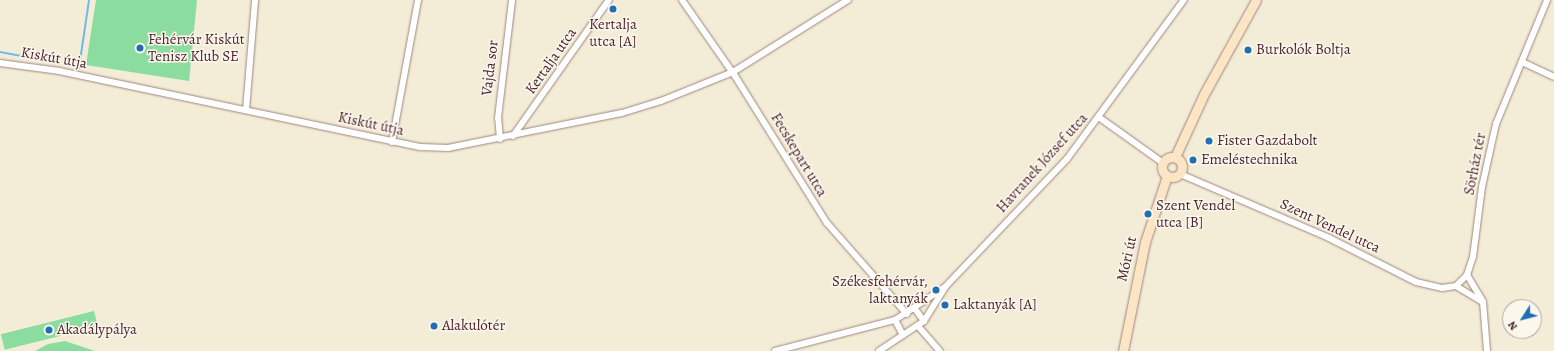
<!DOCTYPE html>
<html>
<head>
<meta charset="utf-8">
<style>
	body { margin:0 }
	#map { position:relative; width:1554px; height:351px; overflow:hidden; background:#f3ecd6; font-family:Alegreya,serif }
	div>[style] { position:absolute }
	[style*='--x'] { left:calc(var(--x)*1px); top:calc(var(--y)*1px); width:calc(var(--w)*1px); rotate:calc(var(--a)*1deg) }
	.green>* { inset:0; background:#8add9f; transform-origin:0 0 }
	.stream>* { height:2px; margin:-1px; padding:0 1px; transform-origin:1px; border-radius:1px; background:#6fbbe9 }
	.roads { filter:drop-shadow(0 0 1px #9e8680) drop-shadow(0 0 1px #9e8680) }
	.minor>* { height:6px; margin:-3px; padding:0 3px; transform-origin:3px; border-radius:3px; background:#fff }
	.secondary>* { height:9px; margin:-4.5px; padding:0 4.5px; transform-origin:4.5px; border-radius:4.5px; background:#fce5c4 }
	.secondary>.ring { margin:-4.5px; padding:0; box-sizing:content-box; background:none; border:9px solid #fce5c4; border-radius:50% }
	.dots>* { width:11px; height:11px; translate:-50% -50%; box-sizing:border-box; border:2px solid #fbf7ec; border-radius:50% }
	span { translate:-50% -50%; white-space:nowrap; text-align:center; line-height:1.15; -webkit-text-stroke:3px #fbf7ec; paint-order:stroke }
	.poi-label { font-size:15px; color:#4a1f2b }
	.left { translate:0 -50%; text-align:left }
	.right { translate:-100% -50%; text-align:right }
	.street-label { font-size:15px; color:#4a1f2b }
	.north { position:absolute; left:1502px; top:299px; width:40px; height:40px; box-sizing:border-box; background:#fbf7ec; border:1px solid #b4a19f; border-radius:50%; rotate:234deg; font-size:11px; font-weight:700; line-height:16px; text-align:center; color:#4a1f2b }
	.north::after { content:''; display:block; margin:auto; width:14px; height:18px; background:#1f6fb2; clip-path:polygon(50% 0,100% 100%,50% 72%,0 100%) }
</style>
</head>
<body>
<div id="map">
	<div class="green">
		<i style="clip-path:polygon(96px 0,197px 0,189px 81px,86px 65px)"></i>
		<i style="left:94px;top:311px;width:16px;height:96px;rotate:76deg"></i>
		<i style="clip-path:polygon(65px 341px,95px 351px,35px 351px,48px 344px)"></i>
	</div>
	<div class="stream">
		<i style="--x:0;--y:52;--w:49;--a:10.6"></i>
		<i style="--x:74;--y:65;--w:6;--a:9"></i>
		<i style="--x:79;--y:68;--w:69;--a:-81.6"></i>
	</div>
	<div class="roads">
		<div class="minor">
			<i style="--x:682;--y:0;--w:93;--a:55.1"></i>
			<i style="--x:735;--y:76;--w:173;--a:58"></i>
			<i style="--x:827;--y:223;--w:121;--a:48.7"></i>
			<i style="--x:1522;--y:62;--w:35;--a:25"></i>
			<i style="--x:0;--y:63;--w:60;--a:7.7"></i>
			<i style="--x:59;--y:71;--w:370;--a:11.9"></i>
			<i style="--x:421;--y:147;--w:27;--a:2"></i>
			<i style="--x:448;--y:148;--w:177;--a:-11.4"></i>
			<i style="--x:622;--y:113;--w:41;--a:-17.1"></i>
			<i style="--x:661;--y:101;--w:78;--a:-21.9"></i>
			<i style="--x:733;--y:72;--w:136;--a:-32.1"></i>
			<i style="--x:246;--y:110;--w:110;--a:-85.3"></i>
			<i style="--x:1100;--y:118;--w:77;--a:35.5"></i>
			<i style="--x:513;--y:136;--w:166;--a:-54.8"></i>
			<i style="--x:500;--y:139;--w:21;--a:-95"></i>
			<i style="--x:498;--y:118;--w:119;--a:-83.2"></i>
			<i style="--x:392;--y:142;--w:144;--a:-79.6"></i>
			<i style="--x:1180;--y:174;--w:162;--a:23.2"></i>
			<i style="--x:1329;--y:238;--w:97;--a:26.8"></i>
			<i style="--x:1416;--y:282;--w:27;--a:13"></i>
			<i style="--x:1442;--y:288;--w:14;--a:-8"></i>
			<i style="--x:1456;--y:286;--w:16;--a:-45"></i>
			<i style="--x:1467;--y:275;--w:19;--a:-72"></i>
			<i style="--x:1473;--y:257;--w:71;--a:-82.7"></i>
			<i style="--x:1482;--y:187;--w:65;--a:-77.5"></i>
			<i style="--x:1496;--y:124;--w:134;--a:-67.6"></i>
			<i style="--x:1467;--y:275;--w:31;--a:59"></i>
			<i style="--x:1483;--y:302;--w:49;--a:85.3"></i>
			<i style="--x:1456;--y:286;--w:31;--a:31"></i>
			<i style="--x:915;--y:309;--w:15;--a:53"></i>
			<i style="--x:895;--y:320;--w:17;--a:62"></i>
			<i style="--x:918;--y:326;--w:33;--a:49"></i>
			<i style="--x:775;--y:351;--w:124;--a:-14.5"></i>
			<i style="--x:895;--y:320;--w:60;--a:-33.4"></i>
			<i style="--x:945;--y:287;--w:177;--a:-46.4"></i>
			<i style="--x:1067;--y:159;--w:197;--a:-53.7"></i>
			<i style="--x:879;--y:351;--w:54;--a:-33.7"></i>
			<i style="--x:924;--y:321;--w:39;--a:-58"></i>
		</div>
		<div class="secondary">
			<i style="--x:1175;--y:157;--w:69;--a:-65.3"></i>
			<i style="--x:1204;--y:94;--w:107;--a:-61"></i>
			<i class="ring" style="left:1162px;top:157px;width:11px;height:11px"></i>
			<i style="--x:1123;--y:351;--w:111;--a:-78.6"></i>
			<i style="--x:1145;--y:242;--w:70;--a:-71.6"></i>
		</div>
	</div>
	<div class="dots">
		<i style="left:613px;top:9px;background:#1f6fb2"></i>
		<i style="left:140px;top:48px;background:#1f6fb2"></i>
		<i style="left:1248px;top:50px;background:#1f6fb2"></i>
		<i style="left:1209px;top:141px;background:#1f6fb2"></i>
		<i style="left:1193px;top:160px;background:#1f6fb2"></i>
		<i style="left:1148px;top:214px;background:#1f6fb2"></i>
		<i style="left:936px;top:290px;background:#1f6fb2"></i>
		<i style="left:945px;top:305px;background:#1f6fb2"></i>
		<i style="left:434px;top:326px;background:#1f6fb2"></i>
		<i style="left:49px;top:330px;background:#1f6fb2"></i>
	</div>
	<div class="poi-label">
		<span style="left:613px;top:33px">Kertalja<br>utca [A]</span>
		<span class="left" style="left:148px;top:48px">Fehérvár Kiskút<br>Tenisz Klub SE</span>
		<span class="left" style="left:1256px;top:50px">Burkolók Boltja</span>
		<span class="left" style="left:1217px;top:141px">Fister Gazdabolt</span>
		<span class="left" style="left:1201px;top:160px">Emeléstechnika</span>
		<span class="left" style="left:1156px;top:214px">Szent Vendel<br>utca [B]</span>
		<span class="right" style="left:928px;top:290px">Székesfehérvár,<br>laktanyák</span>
		<span class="left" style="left:953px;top:305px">Laktanyák [A]</span>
		<span class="left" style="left:442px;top:326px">Alakulótér</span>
		<span class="left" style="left:57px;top:330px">Akadálypálya</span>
	</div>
	<div class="street-label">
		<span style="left:54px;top:58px;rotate:10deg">Kiskút útja</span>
		<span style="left:551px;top:61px;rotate:-55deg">Kertalja utca</span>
		<span style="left:490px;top:68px;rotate:-83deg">Vajda sor</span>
		<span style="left:371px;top:124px;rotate:12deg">Kiskút útja</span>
		<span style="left:799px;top:155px;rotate:59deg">Fecskepart utca</span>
		<span style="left:1042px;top:163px;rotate:-48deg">Havranek József utca</span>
		<span style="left:1475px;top:164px;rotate:-79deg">Sörház tér</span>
		<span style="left:1330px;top:226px;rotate:25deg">Szent Vendel utca</span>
		<span style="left:1127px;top:259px;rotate:-77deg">Móri út</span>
	</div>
	<div class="north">N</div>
</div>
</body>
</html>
